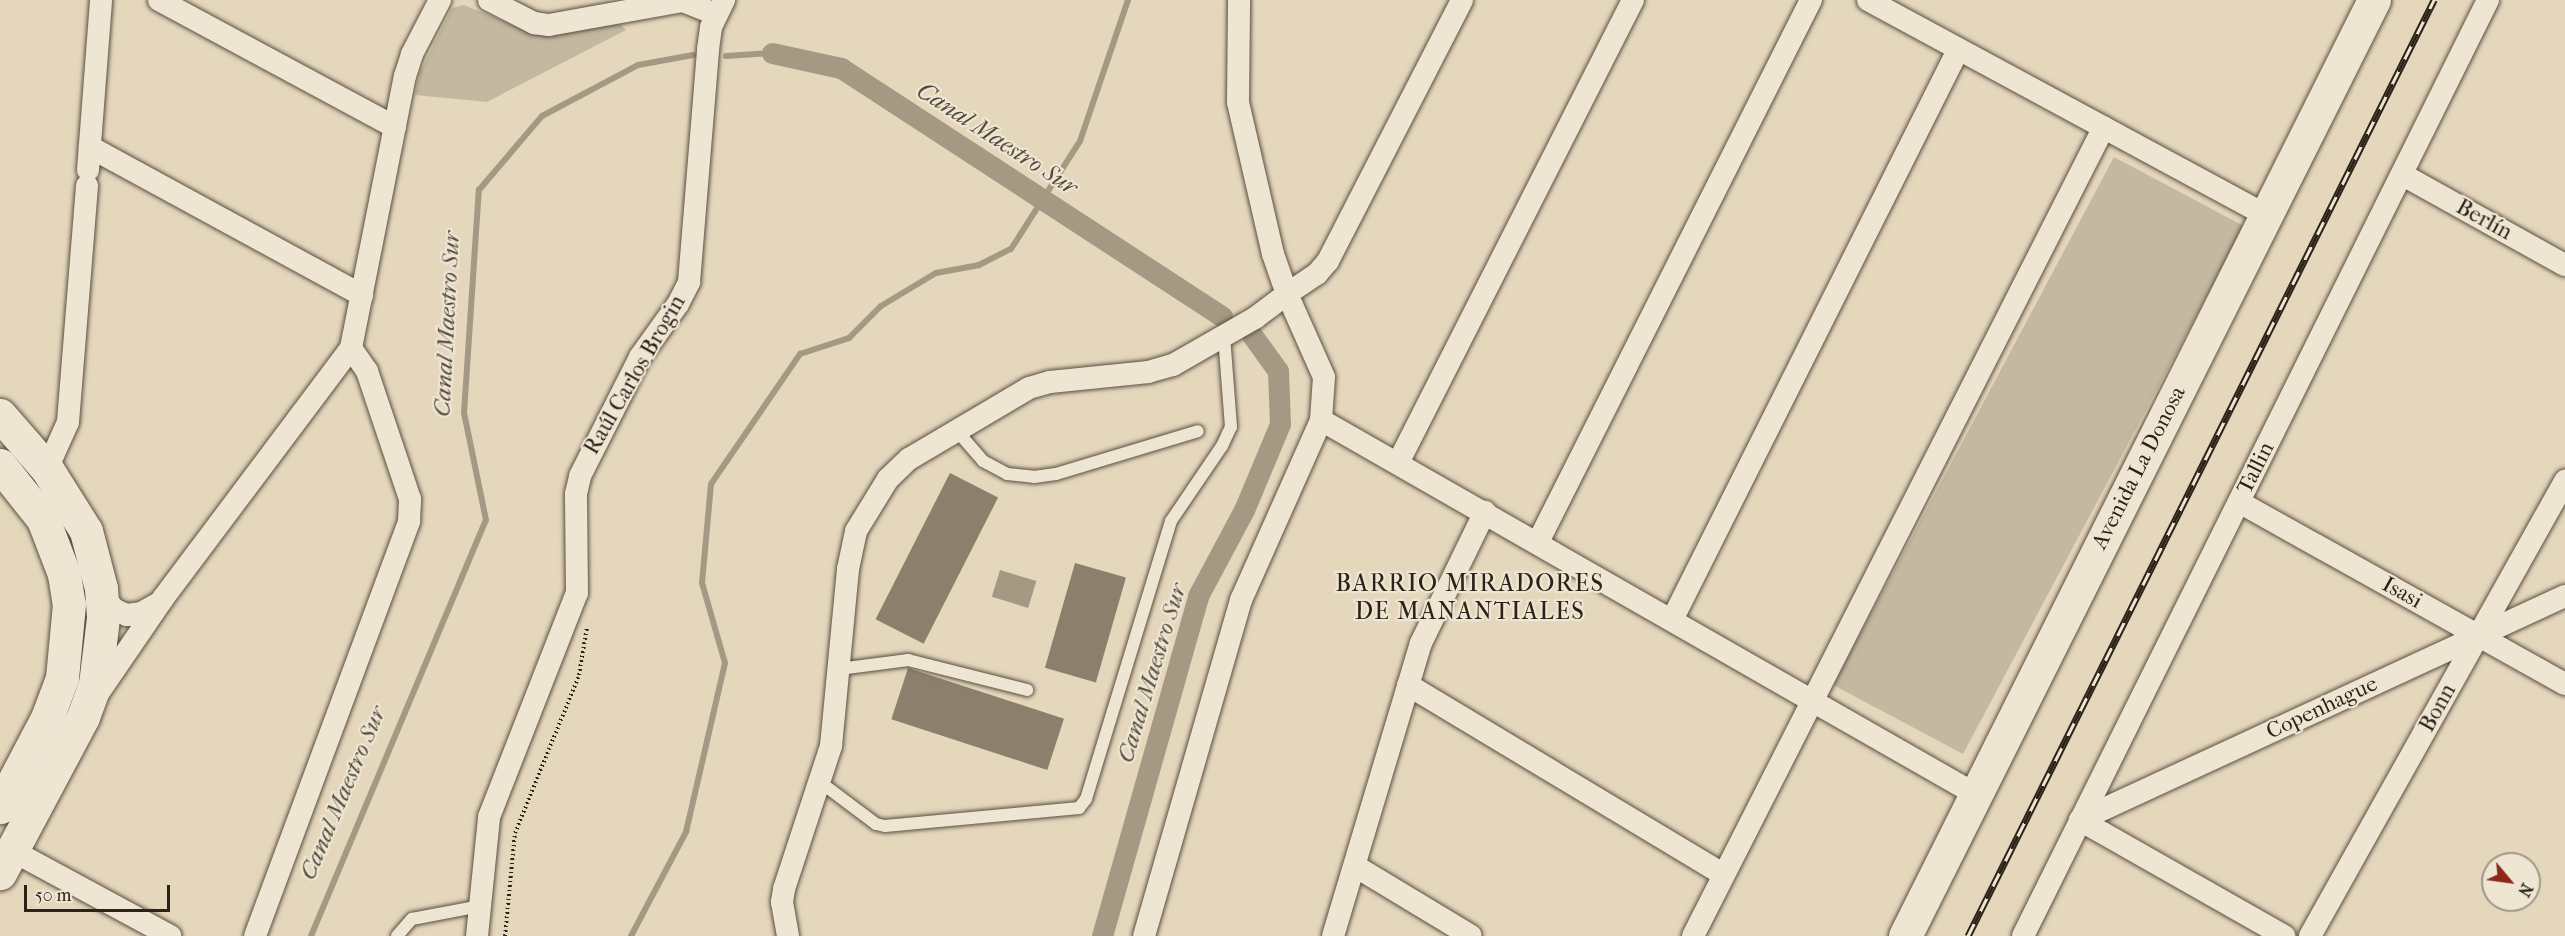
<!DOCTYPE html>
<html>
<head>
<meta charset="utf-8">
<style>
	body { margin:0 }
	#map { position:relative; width:2565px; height:936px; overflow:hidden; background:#e5d7bc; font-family:"IM FELL French Canon",serif }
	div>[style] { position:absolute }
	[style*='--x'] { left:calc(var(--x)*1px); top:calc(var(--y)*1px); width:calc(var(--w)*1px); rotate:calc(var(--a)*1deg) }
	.green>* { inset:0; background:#c5b8a0; transform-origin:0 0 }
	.water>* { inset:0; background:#a69984; transform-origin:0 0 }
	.stream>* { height:6px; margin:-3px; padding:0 3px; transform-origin:3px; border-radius:3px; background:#a69984 }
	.canal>* { height:21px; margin:-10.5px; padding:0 10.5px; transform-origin:10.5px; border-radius:10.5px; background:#a69984 }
	.building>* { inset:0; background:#8c806d; transform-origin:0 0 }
	.path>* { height:4px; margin-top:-2px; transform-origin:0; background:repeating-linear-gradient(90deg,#2b2218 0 1.5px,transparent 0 4.5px) }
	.roads { filter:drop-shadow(0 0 2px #5a4f41) drop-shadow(0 0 2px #5a4f41) }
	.service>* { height:12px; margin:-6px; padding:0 6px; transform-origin:6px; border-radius:6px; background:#eee5d3 }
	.minor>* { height:22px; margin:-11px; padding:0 11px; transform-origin:11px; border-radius:11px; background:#eee5d3 }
	.secondary>* { height:33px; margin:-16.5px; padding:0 16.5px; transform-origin:16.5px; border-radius:16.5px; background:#eee5d3 }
	.rail>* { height:7px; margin-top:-3.5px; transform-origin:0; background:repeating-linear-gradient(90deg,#eee5d3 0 14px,#2b2218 0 28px); box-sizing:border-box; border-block:2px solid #2b2218 }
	span { translate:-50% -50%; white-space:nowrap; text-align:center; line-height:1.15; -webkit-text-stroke:4.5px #eee5d3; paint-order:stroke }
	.street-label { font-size:22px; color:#2b2218 }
	.water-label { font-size:24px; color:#564c3e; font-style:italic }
	.neighbourhood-label { font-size:24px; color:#2b2218; letter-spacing:1.5px }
	.north { position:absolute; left:2481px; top:852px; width:60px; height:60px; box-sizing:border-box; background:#eee5d3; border:2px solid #a09788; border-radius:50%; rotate:119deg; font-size:16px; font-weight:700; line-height:24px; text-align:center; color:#2b2218 }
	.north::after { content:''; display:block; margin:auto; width:21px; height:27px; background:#8f2418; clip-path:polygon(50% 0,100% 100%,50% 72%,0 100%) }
	.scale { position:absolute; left:24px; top:885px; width:146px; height:27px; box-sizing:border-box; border:3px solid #2b2218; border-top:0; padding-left:8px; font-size:18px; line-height:21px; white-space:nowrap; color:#2b2218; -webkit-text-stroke:4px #eee5d3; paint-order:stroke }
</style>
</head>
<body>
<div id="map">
	<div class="green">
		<i style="clip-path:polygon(464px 5px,517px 27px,619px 23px,626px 30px,487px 102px,415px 95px,420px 72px,452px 8px)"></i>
		<i style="left:2114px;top:157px;width:147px;height:598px;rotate:28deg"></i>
	</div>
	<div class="water">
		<i style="left:1000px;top:570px;width:38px;height:28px;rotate:17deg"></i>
	</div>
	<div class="stream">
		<i style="--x:726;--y:56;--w:46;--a:-3.7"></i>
		<i style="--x:311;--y:936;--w:451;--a:-67.2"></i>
		<i style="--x:486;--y:520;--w:109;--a:-101.6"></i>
		<i style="--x:464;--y:413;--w:224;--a:-86.2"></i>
		<i style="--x:479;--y:190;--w:97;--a:-49.6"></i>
		<i style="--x:542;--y:116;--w:109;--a:-28"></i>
		<i style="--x:638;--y:65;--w:56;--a:-10.3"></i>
		<i style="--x:631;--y:936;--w:118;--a:-62.1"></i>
		<i style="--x:686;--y:832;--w:173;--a:-77"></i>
		<i style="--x:725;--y:663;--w:83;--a:-106"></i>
		<i style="--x:702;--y:583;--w:99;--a:-84.8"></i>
		<i style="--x:711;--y:484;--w:158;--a:-55.6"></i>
		<i style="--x:800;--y:354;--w:52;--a:-18.1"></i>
		<i style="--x:849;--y:338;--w:45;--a:-45"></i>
		<i style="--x:881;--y:306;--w:64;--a:-31"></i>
		<i style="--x:936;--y:273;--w:44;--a:-10.5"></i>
		<i style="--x:979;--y:265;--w:36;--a:-27"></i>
		<i style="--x:1011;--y:249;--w:128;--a:-57.4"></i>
		<i style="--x:1080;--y:141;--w:149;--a:-71.2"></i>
	</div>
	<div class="canal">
		<i style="--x:772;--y:53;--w:71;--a:12.3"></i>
		<i style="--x:841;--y:68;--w:455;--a:33.1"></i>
		<i style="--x:1102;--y:936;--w:353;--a:-74.2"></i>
		<i style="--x:1198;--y:596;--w:98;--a:-61.9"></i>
		<i style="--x:1244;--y:510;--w:93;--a:-67.3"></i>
		<i style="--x:1280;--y:424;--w:53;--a:-92.2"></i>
		<i style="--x:1278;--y:371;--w:44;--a:-125.8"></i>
	</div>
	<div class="building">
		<i style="left:950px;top:473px;width:54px;height:164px;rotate:27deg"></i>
		<i style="left:1075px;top:563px;width:53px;height:109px;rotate:16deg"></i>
		<i style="left:908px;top:668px;width:164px;height:54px;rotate:18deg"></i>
	</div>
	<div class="path">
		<i style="--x:505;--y:936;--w:103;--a:-84.5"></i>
		<i style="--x:515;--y:833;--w:170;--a:-67.9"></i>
		<i style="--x:579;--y:675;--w:49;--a:-80.5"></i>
	</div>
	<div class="roads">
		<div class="service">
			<i style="--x:957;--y:431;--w:40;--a:49"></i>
			<i style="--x:983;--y:461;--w:27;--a:28"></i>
			<i style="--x:1007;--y:474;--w:27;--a:6"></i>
			<i style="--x:1034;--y:477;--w:22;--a:-8"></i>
			<i style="--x:1056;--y:474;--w:148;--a:-16.8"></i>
			<i style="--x:839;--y:669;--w:70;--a:-7.4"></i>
			<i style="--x:908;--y:660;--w:123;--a:14.1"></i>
			<i style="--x:820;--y:782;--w:70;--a:36.9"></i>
			<i style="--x:876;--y:824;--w:9;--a:13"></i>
			<i style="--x:885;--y:826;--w:195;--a:-5.3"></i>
			<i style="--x:1079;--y:808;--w:11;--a:-52"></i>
			<i style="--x:1086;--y:799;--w:291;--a:-73"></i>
			<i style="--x:1171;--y:521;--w:91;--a:-55.8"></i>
			<i style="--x:1222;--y:446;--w:21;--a:-65"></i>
			<i style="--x:1231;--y:427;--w:90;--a:-94.4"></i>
			<i style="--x:397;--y:936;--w:23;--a:-49"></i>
			<i style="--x:412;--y:919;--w:69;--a:-10.8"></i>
		</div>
		<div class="minor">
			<i style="--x:159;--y:0;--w:268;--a:28.3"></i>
			<i style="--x:489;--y:0;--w:51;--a:27.1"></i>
			<i style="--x:534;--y:23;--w:15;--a:8"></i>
			<i style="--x:549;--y:25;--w:136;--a:-10.2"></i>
			<i style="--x:683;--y:1;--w:35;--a:22"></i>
			<i style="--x:1868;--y:0;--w:452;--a:28.4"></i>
			<i style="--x:90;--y:147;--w:310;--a:28.6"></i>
			<i style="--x:88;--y:170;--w:170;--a:-85.6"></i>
			<i style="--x:2403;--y:175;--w:185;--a:29.1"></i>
			<i style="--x:1321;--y:420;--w:753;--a:29.76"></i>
			<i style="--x:1398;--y:463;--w:519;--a:-63.09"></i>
			<i style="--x:47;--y:469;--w:51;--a:-65.9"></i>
			<i style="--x:68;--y:422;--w:237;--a:-85.4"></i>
			<i style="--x:2239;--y:502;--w:373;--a:29.2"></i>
			<i style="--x:1538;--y:542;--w:607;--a:-63.27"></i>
			<i style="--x:101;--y:594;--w:21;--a:49"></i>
			<i style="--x:115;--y:610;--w:13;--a:23"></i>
			<i style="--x:127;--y:615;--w:14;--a:-8"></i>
			<i style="--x:141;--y:613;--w:21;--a:-29"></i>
			<i style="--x:1673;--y:618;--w:635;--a:-63.35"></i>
			<i style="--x:1408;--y:685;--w:367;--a:31"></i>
			<i style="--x:97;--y:695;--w:119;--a:-55.6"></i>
			<i style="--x:164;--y:597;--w:311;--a:-53.1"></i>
			<i style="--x:2080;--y:820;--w:534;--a:-24.79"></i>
			<i style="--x:2080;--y:820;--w:235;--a:29.6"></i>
			<i style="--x:13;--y:851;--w:179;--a:28.4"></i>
			<i style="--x:1355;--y:866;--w:135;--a:31.1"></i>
			<i style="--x:255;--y:936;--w:443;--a:-69.6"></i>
			<i style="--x:409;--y:521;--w:22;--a:-87"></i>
			<i style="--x:410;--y:499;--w:135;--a:-108.6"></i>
			<i style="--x:367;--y:371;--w:28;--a:-125"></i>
			<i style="--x:351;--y:348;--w:277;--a:-78.8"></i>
			<i style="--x:405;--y:76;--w:23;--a:-72"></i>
			<i style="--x:412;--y:54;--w:61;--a:-62.6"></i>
			<i style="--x:477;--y:936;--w:120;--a:-84.2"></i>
			<i style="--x:489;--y:817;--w:241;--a:-68.6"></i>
			<i style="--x:577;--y:593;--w:99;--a:-90.6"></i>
			<i style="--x:576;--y:494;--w:18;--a:-77"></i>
			<i style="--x:580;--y:476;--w:133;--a:-63.2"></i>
			<i style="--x:640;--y:357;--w:65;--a:-54.4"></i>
			<i style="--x:678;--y:304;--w:25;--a:-63"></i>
			<i style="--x:689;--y:282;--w:234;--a:-85.3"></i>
			<i style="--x:708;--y:49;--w:22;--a:-82"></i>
			<i style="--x:711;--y:27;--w:30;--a:-64"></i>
			<i style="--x:788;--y:936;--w:35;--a:-100"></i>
			<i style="--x:782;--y:902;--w:13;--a:-81"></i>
			<i style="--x:784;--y:889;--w:151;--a:-71.8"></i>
			<i style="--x:831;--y:746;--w:178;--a:-84.5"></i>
			<i style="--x:848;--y:569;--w:39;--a:-78"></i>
			<i style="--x:856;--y:531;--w:61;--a:-58.4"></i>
			<i style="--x:888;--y:479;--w:29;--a:-44"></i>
			<i style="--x:909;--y:459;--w:139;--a:-30.6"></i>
			<i style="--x:1029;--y:388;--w:22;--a:-16"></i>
			<i style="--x:1050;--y:382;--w:99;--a:-5.8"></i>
			<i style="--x:1148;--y:372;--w:26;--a:-16"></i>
			<i style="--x:1173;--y:365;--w:95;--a:-29.8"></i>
			<i style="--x:1255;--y:318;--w:40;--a:-37"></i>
			<i style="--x:1287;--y:294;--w:42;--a:-109.3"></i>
			<i style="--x:1273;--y:254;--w:156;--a:-103"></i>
			<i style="--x:1238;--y:102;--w:102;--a:-89.4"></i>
			<i style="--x:1144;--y:936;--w:350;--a:-73.9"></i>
			<i style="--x:1241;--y:600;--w:197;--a:-66"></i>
			<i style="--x:1321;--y:420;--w:43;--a:-86"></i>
			<i style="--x:1324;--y:377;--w:91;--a:-114"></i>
			<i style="--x:1287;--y:294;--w:36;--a:-34"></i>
			<i style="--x:1317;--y:274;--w:17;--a:-50"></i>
			<i style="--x:1328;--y:261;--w:293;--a:-62.8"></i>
			<i style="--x:1333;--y:936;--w:306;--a:-73.3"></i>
			<i style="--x:1421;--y:643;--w:146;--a:-64"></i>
			<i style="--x:1693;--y:936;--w:907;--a:-63.07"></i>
			<i style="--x:2023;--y:936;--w:1045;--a:-63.58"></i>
			<i style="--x:2310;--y:936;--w:522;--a:-60.73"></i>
		</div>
		<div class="secondary">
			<i style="--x:0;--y:415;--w:72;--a:49"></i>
			<i style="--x:47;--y:469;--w:73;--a:57.8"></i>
			<i style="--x:86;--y:531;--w:59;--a:75.3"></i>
			<i style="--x:101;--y:588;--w:30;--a:86"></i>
			<i style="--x:103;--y:618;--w:66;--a:96.9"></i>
			<i style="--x:95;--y:684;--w:35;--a:110"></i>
			<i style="--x:83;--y:717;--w:177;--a:118"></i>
			<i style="--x:0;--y:465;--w:69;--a:51.5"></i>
			<i style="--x:43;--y:519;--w:59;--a:69.1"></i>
			<i style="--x:64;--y:574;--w:30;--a:81"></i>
			<i style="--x:69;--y:604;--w:74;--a:95.4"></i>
			<i style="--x:62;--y:678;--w:43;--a:110.6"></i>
			<i style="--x:47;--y:718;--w:101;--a:117.8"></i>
			<i style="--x:1905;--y:936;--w:1047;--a:-63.39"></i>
		</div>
	</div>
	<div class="rail">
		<i style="--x:1968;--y:936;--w:1046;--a:-63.53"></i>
	</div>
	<div class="street-label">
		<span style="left:2484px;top:220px;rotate:29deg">Berlín</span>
		<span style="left:635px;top:375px;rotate:-60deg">Raúl Carlos Brogin</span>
		<span style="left:2139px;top:468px;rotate:-63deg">Avenida La Donosa</span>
		<span style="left:2256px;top:468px;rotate:-63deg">Tallin</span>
		<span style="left:2402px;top:593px;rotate:29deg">Isasi</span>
		<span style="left:2322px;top:708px;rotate:-25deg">Copenhague</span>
		<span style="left:2438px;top:708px;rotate:-61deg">Bonn</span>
	</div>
	<div class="water-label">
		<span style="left:997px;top:139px;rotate:33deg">Canal Maestro Sur</span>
		<span style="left:447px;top:324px;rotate:-87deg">Canal Maestro Sur</span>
		<span style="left:1152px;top:673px;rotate:-73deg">Canal Maestro Sur</span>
		<span style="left:343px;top:793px;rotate:-67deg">Canal Maestro Sur</span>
	</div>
	<div class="neighbourhood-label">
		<span style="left:1470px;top:598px">BARRIO MIRADORES<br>DE MANANTIALES</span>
	</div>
	<div class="north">N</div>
	<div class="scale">50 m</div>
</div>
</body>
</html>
